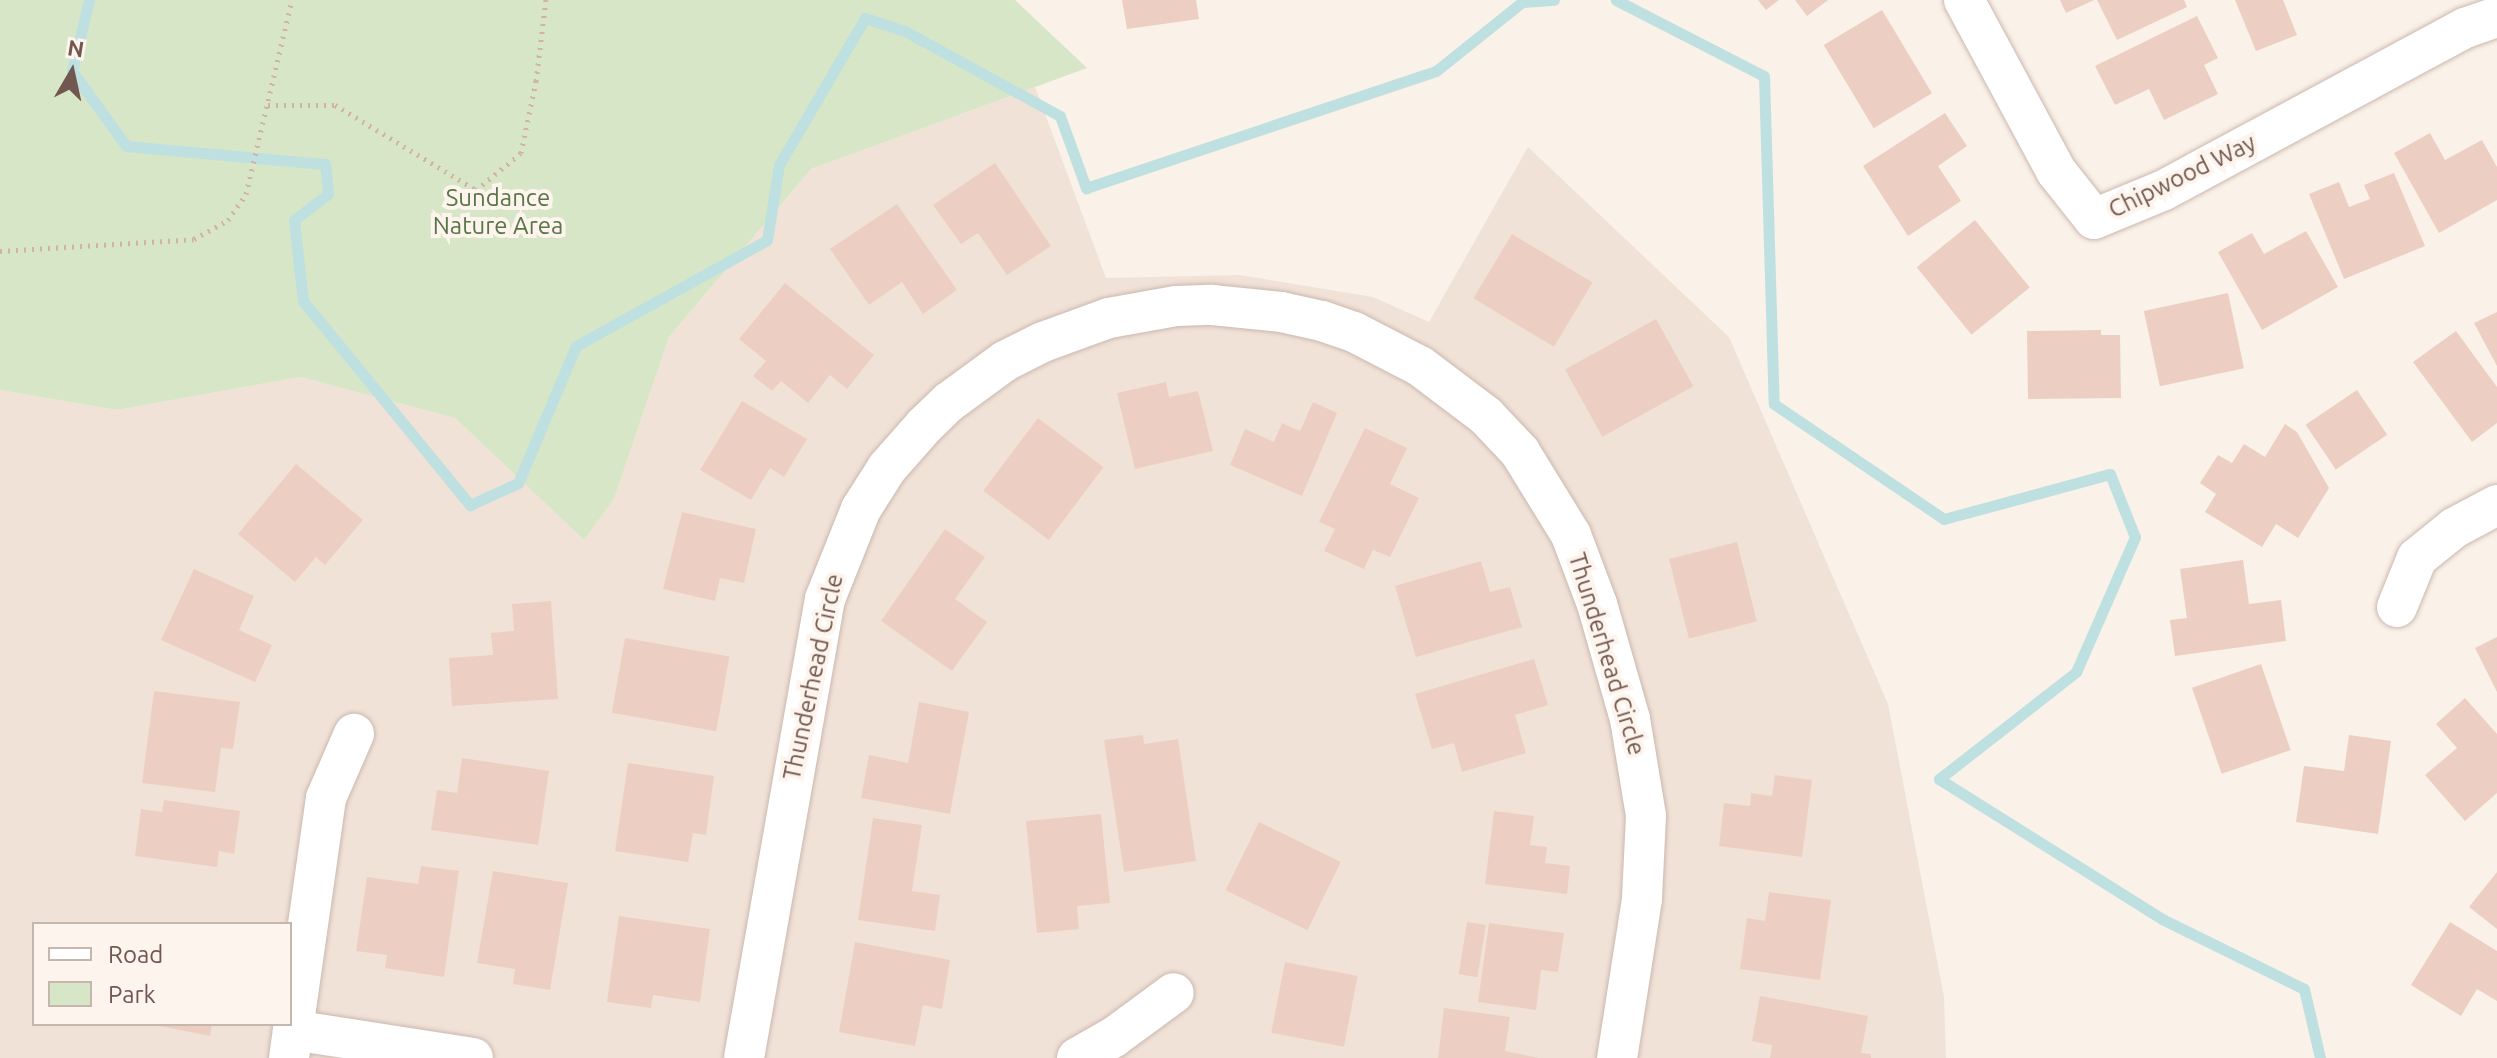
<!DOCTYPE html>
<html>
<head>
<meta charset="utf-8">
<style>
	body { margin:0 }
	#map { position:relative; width:2497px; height:1058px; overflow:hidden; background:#faf1e8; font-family:Ubuntu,sans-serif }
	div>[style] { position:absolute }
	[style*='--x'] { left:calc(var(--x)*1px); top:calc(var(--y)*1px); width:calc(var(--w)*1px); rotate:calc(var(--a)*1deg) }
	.residential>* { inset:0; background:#f1e2d7 }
	.green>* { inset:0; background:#d7e6c7 }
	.stream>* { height:11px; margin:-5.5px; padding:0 5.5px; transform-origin:5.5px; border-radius:5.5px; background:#bee0e1 }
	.building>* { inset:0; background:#eccfc2; transform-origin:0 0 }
	.path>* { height:5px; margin-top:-2.5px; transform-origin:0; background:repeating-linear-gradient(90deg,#d1b2a5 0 2px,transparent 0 8px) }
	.roads { filter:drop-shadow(0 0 2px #cbb8af) drop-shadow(0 0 2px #cbb8af) }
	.street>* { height:40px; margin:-20px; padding:0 20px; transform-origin:20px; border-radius:20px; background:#fff }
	span { translate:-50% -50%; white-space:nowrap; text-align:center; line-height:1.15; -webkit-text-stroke:8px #fdf5ed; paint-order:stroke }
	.street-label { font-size:24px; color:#71574f }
	.park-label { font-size:24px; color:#5a7548 }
	.legend { position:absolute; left:32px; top:922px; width:260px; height:104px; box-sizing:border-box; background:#fdf5ed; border:2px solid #c5b6ae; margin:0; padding:10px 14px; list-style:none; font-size:24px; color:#71574f }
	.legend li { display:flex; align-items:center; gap:16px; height:40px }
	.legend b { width:40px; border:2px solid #c5b6ae }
	.north { position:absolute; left:32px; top:32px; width:80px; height:80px; -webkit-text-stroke:6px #fdf5ed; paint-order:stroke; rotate:9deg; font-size:22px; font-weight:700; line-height:32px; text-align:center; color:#71574f }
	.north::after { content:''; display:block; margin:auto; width:28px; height:36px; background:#71574f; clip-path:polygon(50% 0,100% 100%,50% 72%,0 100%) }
</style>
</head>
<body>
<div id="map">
	<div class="residential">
		<i style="clip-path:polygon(evenodd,1035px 87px,1106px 278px,1240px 275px,1373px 297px,1429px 322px,1528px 147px,1729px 337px,1888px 704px,1944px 997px,1946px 1058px,0 1058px,0 390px,117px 410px,300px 377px,455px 418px,584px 540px,614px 499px,669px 337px,811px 169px,1035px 87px,34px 924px,290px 924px,290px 1024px,34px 1024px,34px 924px)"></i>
	</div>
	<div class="green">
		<i style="clip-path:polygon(0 0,1015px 0,1087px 68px,811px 169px,669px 337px,614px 499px,584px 540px,455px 418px,300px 377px,117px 410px,0 390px)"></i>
	</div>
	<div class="stream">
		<i style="--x:89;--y:0;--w:73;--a:103.5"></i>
		<i style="--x:72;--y:71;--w:92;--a:54.2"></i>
		<i style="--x:126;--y:146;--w:200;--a:5.2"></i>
		<i style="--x:325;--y:164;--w:30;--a:84"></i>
		<i style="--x:328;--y:194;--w:43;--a:142.6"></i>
		<i style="--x:294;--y:220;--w:81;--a:83.7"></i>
		<i style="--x:303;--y:301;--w:264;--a:50.7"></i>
		<i style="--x:470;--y:505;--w:53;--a:-24.6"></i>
		<i style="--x:518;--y:483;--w:149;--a:-67.1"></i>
		<i style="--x:576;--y:346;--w:218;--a:-29"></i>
		<i style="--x:767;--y:240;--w:76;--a:-80.9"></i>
		<i style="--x:779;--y:165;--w:170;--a:-59.7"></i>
		<i style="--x:865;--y:18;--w:40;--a:18"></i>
		<i style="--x:903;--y:30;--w:179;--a:28.7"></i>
		<i style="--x:1060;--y:116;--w:77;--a:70.1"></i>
		<i style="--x:1086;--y:188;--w:369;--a:-18.5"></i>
		<i style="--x:1436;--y:71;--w:110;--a:-38.7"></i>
		<i style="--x:1522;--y:2;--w:32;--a:-4"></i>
		<i style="--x:1616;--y:0;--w:166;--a:27.2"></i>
		<i style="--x:1764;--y:76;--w:328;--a:88.3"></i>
		<i style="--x:1774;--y:404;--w:205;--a:34.1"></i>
		<i style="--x:1944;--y:519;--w:172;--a:-15.2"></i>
		<i style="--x:2110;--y:474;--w:68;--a:68.4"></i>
		<i style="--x:2135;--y:537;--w:147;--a:113.6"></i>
		<i style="--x:2076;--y:672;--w:174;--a:142"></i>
		<i style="--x:1939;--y:779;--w:263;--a:32.1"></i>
		<i style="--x:2162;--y:919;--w:158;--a:26.2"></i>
		<i style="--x:2304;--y:989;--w:71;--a:76.9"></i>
	</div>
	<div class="building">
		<i style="clip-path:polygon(1122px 0,1196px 0,1199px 19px,1127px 29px)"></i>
		<i style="clip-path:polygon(1758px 0,1779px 0,1766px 10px)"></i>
		<i style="clip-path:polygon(1795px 0,1828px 0,1807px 16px)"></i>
		<i style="clip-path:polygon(2060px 0,2094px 0,2066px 13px)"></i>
		<i style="clip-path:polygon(2097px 0,2184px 0,2187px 7px,2117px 40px)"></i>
		<i style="clip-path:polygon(2235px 0,2283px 0,2297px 35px,2256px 51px)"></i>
		<i style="left:1882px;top:10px;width:97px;height:68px;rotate:59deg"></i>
		<i style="clip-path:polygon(2197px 16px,2218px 58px,2204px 65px,2218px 94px,2164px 120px,2149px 89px,2115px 105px,2095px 66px)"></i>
		<i style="clip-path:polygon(1945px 113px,1967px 146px,1938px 166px,1961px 201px,1908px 236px,1863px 166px)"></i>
		<i style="clip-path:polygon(2430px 133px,2445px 160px,2482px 140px,2497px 167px,2497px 200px,2439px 233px,2394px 153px)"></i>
		<i style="clip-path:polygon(995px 163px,1051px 246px,1007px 275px,978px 233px,961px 244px,933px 205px)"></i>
		<i style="clip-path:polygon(2394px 173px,2425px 246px,2344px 279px,2309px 194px,2339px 182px,2349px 207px,2370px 199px,2364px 185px)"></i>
		<i style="clip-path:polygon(897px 204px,957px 290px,923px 314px,902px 282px,869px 305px,830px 249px)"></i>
		<i style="left:1975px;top:220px;width:87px;height:75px;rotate:51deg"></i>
		<i style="clip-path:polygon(2306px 231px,2338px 287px,2262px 330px,2218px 252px,2252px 233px,2264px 254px)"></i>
		<i style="left:1512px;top:234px;width:94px;height:75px;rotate:31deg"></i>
		<i style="clip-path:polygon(785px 283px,874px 355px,847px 389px,830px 375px,808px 403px,781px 381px,772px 391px,753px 376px,766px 361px,739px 339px)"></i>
		<i style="left:2228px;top:293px;width:77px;height:86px;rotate:78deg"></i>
		<i style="clip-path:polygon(2497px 312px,2497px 366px,2474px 323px)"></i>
		<i style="left:1656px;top:319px;width:77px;height:104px;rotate:61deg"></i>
		<i style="clip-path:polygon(2101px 330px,2101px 335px,2120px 335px,2121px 398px,2028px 399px,2027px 331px)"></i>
		<i style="clip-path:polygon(2456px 331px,2497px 387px,2497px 423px,2472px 442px,2413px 362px)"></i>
		<i style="clip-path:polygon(1166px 382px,1169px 397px,1198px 391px,1213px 451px,1135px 469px,1117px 393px)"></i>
		<i style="left:2357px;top:390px;width:54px;height:62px;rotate:56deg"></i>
		<i style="clip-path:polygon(742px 401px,807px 439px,784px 477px,770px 468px,751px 500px,700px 470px)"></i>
		<i style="clip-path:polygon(1313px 402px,1337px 413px,1302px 496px,1230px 465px,1245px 429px,1274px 442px,1282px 423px,1300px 431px)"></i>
		<i style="left:1038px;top:418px;width:82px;height:91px;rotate:37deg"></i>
		<i style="clip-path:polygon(2285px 424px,2297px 432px,2329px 488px,2298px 538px,2276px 524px,2262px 547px,2205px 512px,2216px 494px,2200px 483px,2218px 455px,2232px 463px,2244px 444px,2265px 457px)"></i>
		<i style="clip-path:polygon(1365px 428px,1407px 448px,1390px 484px,1419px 498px,1390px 557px,1373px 550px,1364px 569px,1324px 551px,1335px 529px,1319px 522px)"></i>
		<i style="clip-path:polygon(296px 464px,363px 520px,325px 565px,316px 557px,295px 582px,238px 534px)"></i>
		<i style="clip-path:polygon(682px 512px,756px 529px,744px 583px,720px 578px,715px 601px,663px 589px)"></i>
		<i style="clip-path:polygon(945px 529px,985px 557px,955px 599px,987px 622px,952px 671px,881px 621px)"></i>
		<i style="left:1737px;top:542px;width:82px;height:70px;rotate:76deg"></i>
		<i style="clip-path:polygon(2243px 560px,2249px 604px,2281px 600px,2286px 641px,2175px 656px,2170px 620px,2187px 618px,2180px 569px)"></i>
		<i style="clip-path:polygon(1481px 561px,1490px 592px,1510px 587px,1522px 627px,1416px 657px,1395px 586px)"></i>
		<i style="clip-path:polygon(194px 569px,254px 596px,239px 630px,272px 645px,255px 682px,161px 640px)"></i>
		<i style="clip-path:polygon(551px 601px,558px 699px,452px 706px,449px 658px,493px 655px,491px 633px,514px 631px,512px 604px)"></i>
		<i style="clip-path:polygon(2497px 637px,2497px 692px,2475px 648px)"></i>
		<i style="left:625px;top:638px;width:106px;height:76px;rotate:10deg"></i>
		<i style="clip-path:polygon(1534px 659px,1548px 705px,1515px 715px,1526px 753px,1462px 772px,1454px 743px,1432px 749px,1415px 694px)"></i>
		<i style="left:2261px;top:664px;width:91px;height:73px;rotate:71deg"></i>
		<i style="clip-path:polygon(154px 691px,240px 702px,233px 749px,221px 748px,215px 792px,142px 783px)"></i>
		<i style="clip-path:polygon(2465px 698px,2497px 734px,2497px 793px,2465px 821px,2425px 775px,2457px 748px,2436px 724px)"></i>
		<i style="clip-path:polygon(919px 702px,969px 712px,950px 814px,861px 798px,869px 755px,908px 763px)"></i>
		<i style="clip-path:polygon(1143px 735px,1144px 744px,1178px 739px,1196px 861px,1124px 872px,1104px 740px)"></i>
		<i style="clip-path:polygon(2349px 735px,2391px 741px,2378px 834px,2296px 822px,2304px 766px,2344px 771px)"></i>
		<i style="clip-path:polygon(462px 758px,549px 771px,538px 845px,431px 830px,437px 790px,457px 793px)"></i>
		<i style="clip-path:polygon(628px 763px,714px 776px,706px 835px,693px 833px,688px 862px,615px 851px)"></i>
		<i style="clip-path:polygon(1775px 775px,1812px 780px,1802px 857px,1719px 846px,1724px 803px,1750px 806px,1751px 793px,1772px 796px)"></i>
		<i style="clip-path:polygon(164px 800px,240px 811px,234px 854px,219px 851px,217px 867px,135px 856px,141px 809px,162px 812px)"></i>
		<i style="clip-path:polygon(1494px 811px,1534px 816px,1530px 845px,1547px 847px,1545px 863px,1570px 866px,1567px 894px,1485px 884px)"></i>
		<i style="clip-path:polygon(1101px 814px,1110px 903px,1077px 906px,1079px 929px,1037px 933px,1026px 821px)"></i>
		<i style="clip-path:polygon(873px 818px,922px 825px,912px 891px,940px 895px,935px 931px,858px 920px)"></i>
		<i style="left:1259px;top:822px;width:91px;height:76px;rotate:26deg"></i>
		<i style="clip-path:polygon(421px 866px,459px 871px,444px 977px,385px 968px,387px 955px,356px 951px,367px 877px,418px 884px)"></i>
		<i style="clip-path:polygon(493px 871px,568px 883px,550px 990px,513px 984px,515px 969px,477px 963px)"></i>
		<i style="clip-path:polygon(2497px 872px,2497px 929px,2469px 907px)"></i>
		<i style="clip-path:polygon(1769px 892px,1831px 900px,1820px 980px,1740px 969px,1747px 918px,1765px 921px)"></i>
		<i style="clip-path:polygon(619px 916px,710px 929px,700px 1002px,653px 995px,651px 1008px,607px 1002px)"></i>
		<i style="left:1467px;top:922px;width:19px;height:53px;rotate:9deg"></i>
		<i style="clip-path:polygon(2450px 922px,2497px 951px,2497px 1001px,2477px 989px,2461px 1016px,2411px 985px)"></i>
		<i style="clip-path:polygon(1489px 923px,1564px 933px,1558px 972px,1541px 970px,1536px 1010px,1478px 1002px)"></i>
		<i style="clip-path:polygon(855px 942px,950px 960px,942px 1009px,923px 1005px,915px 1046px,839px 1032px)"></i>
		<i style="left:1285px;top:962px;width:74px;height:72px;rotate:11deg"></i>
		<i style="clip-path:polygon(1760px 996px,1868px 1016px,1861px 1053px,1871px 1054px,1871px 1058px,1770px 1058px,1772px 1045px,1752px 1041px)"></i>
		<i style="clip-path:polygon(1444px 1008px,1510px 1017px,1505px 1051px,1539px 1058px,1438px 1058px)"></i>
		<i style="clip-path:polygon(149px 1024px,212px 1024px,210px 1036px)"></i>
	</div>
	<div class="path">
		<i style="--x:268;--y:105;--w:67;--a:0"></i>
		<i style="--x:335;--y:105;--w:165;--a:31.1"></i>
		<i style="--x:476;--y:190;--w:58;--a:-39.4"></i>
		<i style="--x:521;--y:153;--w:74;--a:-78.2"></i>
		<i style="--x:536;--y:81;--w:82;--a:-83"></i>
		<i style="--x:0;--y:251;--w:194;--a:-3.5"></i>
		<i style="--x:194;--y:239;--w:39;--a:-29"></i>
		<i style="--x:228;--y:220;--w:32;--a:-55"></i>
		<i style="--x:246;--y:194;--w:199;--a:-76.7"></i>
	</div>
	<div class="roads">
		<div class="street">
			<i style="--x:1964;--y:0;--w:194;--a:61.7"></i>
			<i style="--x:2056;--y:171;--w:61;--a:51.6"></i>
			<i style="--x:2094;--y:219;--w:76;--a:-22.5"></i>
			<i style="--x:2164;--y:190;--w:342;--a:-28.3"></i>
			<i style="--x:2465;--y:28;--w:34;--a:-19"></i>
			<i style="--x:2397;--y:607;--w:53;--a:-67.8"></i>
			<i style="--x:2417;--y:558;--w:48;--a:-39"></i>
			<i style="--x:2454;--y:528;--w:49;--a:-28.1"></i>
			<i style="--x:293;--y:1030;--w:182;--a:8.8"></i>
			<i style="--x:289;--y:1058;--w:263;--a:-81.9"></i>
			<i style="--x:326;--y:798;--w:70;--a:-66.4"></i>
			<i style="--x:744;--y:1058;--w:466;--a:-80"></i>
			<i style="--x:825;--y:599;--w:97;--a:-68.2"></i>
			<i style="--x:861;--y:509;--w:49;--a:-57.6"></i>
			<i style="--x:887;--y:468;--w:56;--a:-48.6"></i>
			<i style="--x:924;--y:426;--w:35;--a:-44"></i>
			<i style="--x:949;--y:402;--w:69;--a:-36.2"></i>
			<i style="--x:1005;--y:361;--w:42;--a:-26.6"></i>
			<i style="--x:1043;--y:342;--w:70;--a:-20"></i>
			<i style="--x:1109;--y:318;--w:68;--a:-10.2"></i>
			<i style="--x:1176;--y:306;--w:36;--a:-2"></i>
			<i style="--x:1212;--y:305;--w:69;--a:5.8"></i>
			<i style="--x:1281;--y:312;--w:42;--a:12.4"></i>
			<i style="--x:1322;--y:321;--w:34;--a:19"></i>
			<i style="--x:1354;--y:332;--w:74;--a:27.3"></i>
			<i style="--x:1420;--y:366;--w:83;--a:37.1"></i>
			<i style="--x:1486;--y:416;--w:50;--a:46.6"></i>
			<i style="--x:1520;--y:452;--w:97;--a:58.4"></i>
			<i style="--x:1571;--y:535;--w:74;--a:69.4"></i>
			<i style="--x:1597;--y:604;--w:120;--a:74"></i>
			<i style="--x:1630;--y:719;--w:98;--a:80.6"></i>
			<i style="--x:1646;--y:816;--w:83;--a:92.8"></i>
			<i style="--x:1642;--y:899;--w:161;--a:98.9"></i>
			<i style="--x:1077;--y:1058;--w:43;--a:-29.6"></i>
			<i style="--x:1114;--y:1037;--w:74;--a:-36.3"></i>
		</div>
	</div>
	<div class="street-label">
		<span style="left:2182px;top:176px;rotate:-26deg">Chipwood Way</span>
		<span style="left:1607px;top:654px;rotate:73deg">Thunderhead Circle</span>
		<span style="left:813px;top:677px;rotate:-78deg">Thunderhead Circle</span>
	</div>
	<div class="park-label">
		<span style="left:498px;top:212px">Sundance<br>Nature Area</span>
	</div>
	<ul class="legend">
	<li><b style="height:10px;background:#fff"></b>Road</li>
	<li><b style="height:22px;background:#d7e6c7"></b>Park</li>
	</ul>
	<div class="north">N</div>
</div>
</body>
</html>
